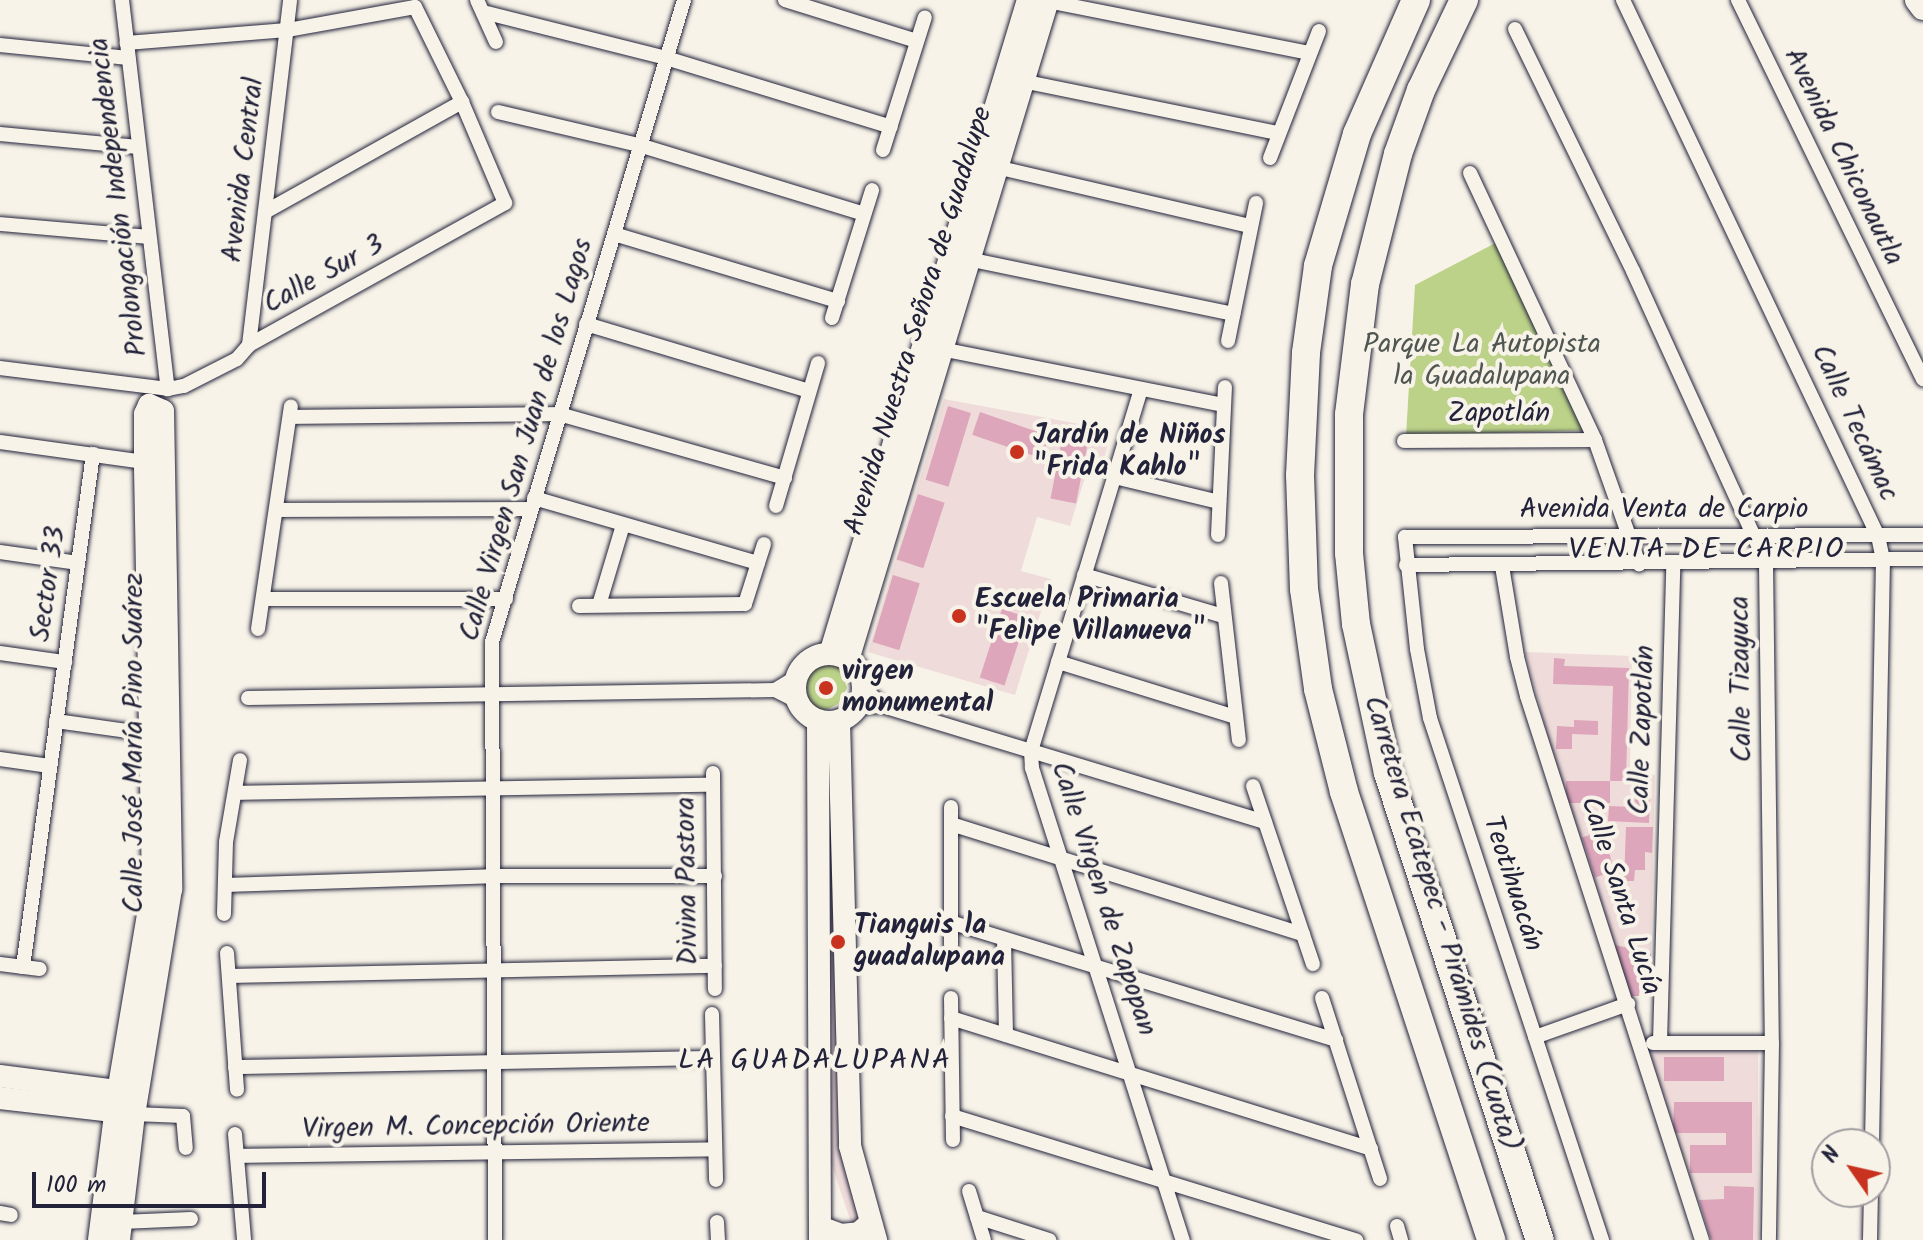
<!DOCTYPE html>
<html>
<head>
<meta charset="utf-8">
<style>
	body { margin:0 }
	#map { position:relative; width:1923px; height:1240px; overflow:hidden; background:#f7f3e8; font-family:Kalam,sans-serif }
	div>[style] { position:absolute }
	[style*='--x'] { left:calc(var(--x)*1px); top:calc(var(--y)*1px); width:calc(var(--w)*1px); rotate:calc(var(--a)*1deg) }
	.built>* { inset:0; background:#efdcda }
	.green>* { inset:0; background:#bcd288 }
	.building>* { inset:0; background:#dda6bb; transform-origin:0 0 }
	.roads { filter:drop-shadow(0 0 2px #22223b) drop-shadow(0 0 2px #22223b) }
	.street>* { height:14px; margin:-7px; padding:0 7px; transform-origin:7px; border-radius:7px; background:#f7f3e8 }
	.secondary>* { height:22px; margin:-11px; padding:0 11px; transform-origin:11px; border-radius:11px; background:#f7f3e8 }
	.secondary>.ring { margin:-11px; padding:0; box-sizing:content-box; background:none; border:22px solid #f7f3e8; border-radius:50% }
	.primary>* { height:24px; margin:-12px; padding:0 12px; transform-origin:12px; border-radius:12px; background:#f7f3e8 }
	.highway>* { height:28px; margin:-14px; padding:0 14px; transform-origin:14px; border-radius:14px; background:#f7f3e8 }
	.dots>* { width:22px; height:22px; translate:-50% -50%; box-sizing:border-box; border:4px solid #f7f3e8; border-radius:50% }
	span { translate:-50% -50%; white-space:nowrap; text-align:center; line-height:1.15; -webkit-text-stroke:8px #f7f3e8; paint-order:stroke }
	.street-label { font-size:28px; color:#22223b }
	.park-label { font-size:28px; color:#505752 }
	.poi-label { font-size:28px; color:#22223b; font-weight:700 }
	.left { translate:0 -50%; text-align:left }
	.neighbourhood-label { font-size:30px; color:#22223b; letter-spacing:2px }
	.north { position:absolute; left:1811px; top:1128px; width:80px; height:80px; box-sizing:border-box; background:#f7f3e8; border:2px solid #a29fa3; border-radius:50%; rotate:304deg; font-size:22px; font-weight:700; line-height:32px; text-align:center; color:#22223b }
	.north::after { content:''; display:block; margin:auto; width:28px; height:36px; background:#c8321e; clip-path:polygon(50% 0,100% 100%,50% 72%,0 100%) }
	.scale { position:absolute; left:32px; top:1172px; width:234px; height:36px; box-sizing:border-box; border:4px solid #22223b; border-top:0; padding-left:10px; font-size:24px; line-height:28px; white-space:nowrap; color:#22223b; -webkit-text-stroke:6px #f7f3e8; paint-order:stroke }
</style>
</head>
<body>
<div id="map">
	<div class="built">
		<i style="clip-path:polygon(944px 399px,1112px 430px,1099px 476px,1086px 474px,1070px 526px,1037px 517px,1021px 571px,1051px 579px,1015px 695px,868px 652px)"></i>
		<i style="clip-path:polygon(1525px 652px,1632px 656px,1630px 774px,1655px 775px,1650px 984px,1640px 983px,1639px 996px,1630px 996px,1576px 824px,1566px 803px)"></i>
		<i style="clip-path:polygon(850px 733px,850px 1151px,880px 1240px,857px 1240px,827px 1151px,826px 734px)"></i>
		<i style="clip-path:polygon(1649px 1051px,1758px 1051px,1759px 1240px,1711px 1240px)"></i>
	</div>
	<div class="green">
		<i style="clip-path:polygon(1505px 238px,1591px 430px,1406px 436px,1415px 285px)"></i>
		<i style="clip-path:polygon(823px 660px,835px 661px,844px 671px,847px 688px,838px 704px,826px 710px,816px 709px,808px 699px,806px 684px,814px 667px)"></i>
	</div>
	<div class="building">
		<i style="left:948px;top:406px;width:24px;height:77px;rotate:17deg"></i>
		<i style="left:980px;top:412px;width:73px;height:24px;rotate:19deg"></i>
		<i style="left:1065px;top:424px;width:26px;height:76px;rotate:11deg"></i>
		<i style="left:918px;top:494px;width:28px;height:69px;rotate:18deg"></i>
		<i style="left:893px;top:575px;width:28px;height:70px;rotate:17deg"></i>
		<i style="left:1002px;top:609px;width:26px;height:72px;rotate:18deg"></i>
		<i style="clip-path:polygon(1554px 658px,1565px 659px,1564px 666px,1629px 668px,1626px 781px,1610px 781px,1613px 686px,1553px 684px)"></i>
		<i style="clip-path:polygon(1574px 720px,1598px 721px,1598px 735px,1572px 734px,1572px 749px,1556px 749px,1557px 726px,1574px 727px)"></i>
		<i style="clip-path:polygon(1634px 778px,1651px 778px,1649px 823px,1608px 821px,1609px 806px,1632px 807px)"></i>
		<i style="left:1566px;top:781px;width:44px;height:22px"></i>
		<i style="clip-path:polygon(1626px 827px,1653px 827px,1652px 853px,1645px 852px,1645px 870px,1635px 870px,1634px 881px,1624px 881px)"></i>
		<i style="left:1602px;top:831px;width:42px;height:21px;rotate:72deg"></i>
		<i style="clip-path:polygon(1615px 945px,1651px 953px,1650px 984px,1640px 983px,1639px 996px,1630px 996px)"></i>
		<i style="left:1664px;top:1057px;width:60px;height:24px"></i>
		<i style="clip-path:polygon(1674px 1102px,1752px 1102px,1752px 1173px,1690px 1173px,1690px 1145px,1726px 1145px,1726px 1133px,1673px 1133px)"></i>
		<i style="clip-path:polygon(1724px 1186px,1754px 1187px,1753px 1240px,1711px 1240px,1699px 1200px,1724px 1199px)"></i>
	</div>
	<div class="roads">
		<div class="street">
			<i style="--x:122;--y:0;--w:392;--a:83.3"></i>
			<i style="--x:477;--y:0;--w:46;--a:65.7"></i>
			<i style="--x:785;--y:0;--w:138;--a:17.3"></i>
			<i style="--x:1623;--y:0;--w:594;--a:64.56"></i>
			<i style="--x:1878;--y:536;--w:25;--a:78"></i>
			<i style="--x:1883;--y:560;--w:584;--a:91.08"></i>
			<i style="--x:1738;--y:0;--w:422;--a:64"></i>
			<i style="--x:1047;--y:1;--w:268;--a:11.2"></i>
			<i style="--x:483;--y:12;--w:189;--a:14.1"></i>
			<i style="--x:666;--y:58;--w:235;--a:17"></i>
			<i style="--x:1515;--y:29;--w:269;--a:64"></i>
			<i style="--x:1633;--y:271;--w:321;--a:65.5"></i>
			<i style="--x:1766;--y:563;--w:480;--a:89.3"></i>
			<i style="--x:1772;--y:1043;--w:197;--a:90.9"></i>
			<i style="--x:0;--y:45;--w:129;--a:5.8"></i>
			<i style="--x:1022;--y:81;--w:260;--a:11.5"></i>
			<i style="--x:498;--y:112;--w:145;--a:13.2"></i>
			<i style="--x:639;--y:145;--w:235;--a:17"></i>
			<i style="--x:0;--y:134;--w:139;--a:5.4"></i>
			<i style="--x:883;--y:150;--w:139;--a:-72.5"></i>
			<i style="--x:1270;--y:158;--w:136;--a:-68.9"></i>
			<i style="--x:996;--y:167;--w:261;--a:13.1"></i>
			<i style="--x:1470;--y:173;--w:295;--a:64.9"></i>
			<i style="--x:1595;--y:440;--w:132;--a:70.5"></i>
			<i style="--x:265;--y:212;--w:226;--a:-29.2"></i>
			<i style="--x:0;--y:224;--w:149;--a:5"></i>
			<i style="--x:614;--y:234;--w:234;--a:16.7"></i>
			<i style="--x:968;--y:259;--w:271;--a:11.7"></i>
			<i style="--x:832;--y:318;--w:134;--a:-72.6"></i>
			<i style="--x:586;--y:324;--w:233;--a:16.7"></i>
			<i style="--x:1228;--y:341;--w:141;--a:-78.5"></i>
			<i style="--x:249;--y:345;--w:347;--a:-83.2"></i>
			<i style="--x:941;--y:349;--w:288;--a:11.2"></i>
			<i style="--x:0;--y:368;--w:169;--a:7.1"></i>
			<i style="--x:168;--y:389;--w:16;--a:-11"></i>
			<i style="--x:184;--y:386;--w:59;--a:-27"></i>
			<i style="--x:237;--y:359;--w:18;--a:-49"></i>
			<i style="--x:249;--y:345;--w:293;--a:-29"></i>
			<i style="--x:505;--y:203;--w:110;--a:-113.1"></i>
			<i style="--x:462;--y:102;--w:106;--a:-116.3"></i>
			<i style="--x:415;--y:7;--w:130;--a:169.8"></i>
			<i style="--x:287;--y:30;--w:161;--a:175.4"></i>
			<i style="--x:1141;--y:389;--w:377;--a:106.9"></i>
			<i style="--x:1031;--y:750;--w:18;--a:87"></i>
			<i style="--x:1032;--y:768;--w:496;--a:72.3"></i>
			<i style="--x:290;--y:417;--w:269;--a:-0.6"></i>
			<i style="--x:559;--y:414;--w:235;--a:15.8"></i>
			<i style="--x:1404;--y:441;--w:191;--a:-0.3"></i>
			<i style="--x:0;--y:442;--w:146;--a:7.9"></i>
			<i style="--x:1115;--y:477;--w:107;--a:13.5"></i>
			<i style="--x:534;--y:498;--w:233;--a:16.2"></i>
			<i style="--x:776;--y:506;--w:149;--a:-73.6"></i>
			<i style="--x:276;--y:510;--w:253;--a:-0.2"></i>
			<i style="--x:1218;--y:535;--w:148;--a:-87.3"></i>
			<i style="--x:0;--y:552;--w:79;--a:8"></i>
			<i style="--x:1406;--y:565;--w:517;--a:-0.66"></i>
			<i style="--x:1502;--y:566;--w:92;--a:80.6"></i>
			<i style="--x:1517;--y:657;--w:40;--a:75.6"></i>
			<i style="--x:1527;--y:696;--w:571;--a:72.17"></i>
			<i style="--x:1084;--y:575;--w:145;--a:16.4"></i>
			<i style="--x:1221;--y:583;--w:158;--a:83.5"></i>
			<i style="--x:263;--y:599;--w:243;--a:0"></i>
			<i style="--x:599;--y:605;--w:84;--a:-73.3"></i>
			<i style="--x:579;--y:606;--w:166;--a:-0.7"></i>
			<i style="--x:745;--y:604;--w:63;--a:-72.4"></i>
			<i style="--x:258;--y:629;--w:225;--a:-81.6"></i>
			<i style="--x:0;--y:653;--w:66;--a:7.9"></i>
			<i style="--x:1058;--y:662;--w:186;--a:17.2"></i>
			<i style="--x:863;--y:687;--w:28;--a:44"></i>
			<i style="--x:775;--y:690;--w:26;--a:-31"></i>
			<i style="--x:248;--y:698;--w:527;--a:-0.87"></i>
			<i style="--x:775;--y:690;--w:25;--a:27"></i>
			<i style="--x:858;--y:707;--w:25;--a:-2"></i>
			<i style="--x:883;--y:706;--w:399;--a:16.9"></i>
			<i style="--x:56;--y:721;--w:100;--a:8"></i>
			<i style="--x:0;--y:759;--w:50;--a:8"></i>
			<i style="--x:713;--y:773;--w:216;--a:89.5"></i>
			<i style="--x:1253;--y:786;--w:188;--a:71.4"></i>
			<i style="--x:235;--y:793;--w:477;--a:-1"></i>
			<i style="--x:951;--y:807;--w:138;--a:90"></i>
			<i style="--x:951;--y:824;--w:369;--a:17.4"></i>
			<i style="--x:225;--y:885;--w:267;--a:-1.9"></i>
			<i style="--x:492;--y:876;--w:223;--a:0"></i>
			<i style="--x:224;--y:914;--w:72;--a:-88.4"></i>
			<i style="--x:226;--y:842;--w:83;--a:-80.3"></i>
			<i style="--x:950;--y:922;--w:404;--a:17"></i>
			<i style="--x:1004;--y:939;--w:96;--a:88.8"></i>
			<i style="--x:227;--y:953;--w:137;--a:85.8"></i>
			<i style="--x:0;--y:964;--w:40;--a:7.1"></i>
			<i style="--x:23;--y:967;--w:518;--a:-82.23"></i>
			<i style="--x:229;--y:976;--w:486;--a:-1.2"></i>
			<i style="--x:951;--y:998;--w:142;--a:89.2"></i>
			<i style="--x:1322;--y:998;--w:190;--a:72.2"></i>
			<i style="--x:712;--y:1014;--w:166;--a:88.6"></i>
			<i style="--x:951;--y:1018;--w:440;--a:17.3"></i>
			<i style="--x:1535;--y:1037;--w:99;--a:-19.5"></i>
			<i style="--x:1660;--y:1042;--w:478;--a:-88.4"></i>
			<i style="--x:1653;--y:1043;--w:119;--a:0"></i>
			<i style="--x:235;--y:1067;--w:478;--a:-1.1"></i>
			<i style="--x:134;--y:1114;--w:49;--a:2.3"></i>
			<i style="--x:183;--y:1116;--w:32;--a:85"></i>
			<i style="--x:952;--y:1116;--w:423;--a:17.1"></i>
			<i style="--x:235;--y:1134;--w:106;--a:85.1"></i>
			<i style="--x:237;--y:1156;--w:478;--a:-0.8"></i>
			<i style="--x:969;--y:1191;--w:51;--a:73"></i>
			<i style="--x:0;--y:1213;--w:11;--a:10"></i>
			<i style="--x:977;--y:1217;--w:76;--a:17.7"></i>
			<i style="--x:121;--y:1222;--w:70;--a:-2.5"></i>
			<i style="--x:717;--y:1222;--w:18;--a:87"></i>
			<i style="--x:1397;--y:1226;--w:15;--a:74"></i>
			<i style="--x:495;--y:1240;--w:598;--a:-90.29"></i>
			<i style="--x:492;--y:642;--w:670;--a:-73.35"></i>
			<i style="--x:1602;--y:1240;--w:550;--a:-108.24"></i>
			<i style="--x:1430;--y:718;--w:70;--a:-100.7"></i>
			<i style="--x:1417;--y:649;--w:113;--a:-96.1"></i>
			<i style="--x:1405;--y:537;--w:518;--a:-0.22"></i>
			<i style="--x:1870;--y:1240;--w:48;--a:-88.8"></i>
		</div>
		<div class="secondary">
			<i class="ring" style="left:795px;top:654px;width:46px;height:46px"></i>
			<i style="--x:830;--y:654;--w:683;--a:-73.16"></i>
			<i style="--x:848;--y:660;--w:690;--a:-73.14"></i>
			<i style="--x:818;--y:721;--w:519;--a:89.78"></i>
			<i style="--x:839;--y:721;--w:425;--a:88.5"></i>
			<i style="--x:850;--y:1146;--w:98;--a:74.5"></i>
			<i style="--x:0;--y:1076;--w:133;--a:7.3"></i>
			<i style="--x:0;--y:1098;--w:131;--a:6.6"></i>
			<i style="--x:820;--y:1227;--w:22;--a:21"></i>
			<i style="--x:841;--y:1235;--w:18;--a:-6"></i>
			<i style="--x:859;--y:1233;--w:15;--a:-42"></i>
			<i style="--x:99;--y:1240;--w:149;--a:-82.7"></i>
			<i style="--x:118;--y:1092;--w:211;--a:-80.4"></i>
			<i style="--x:153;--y:884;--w:422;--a:-91.1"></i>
			<i style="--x:145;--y:462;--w:48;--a:-90"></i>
			<i style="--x:145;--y:414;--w:10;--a:-66"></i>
			<i style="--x:149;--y:405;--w:15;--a:23"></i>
			<i style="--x:163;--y:411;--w:478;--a:89"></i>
			<i style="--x:171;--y:889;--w:228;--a:99.3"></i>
			<i style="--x:134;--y:1114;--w:127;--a:96.8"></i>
		</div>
		<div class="primary">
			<i style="--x:1917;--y:0;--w:10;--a:53"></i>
		</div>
		<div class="highway">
			<i style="--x:1416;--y:0;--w:146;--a:113.8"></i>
			<i style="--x:1357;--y:134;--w:138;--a:106.5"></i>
			<i style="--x:1318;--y:266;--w:88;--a:97.9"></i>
			<i style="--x:1306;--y:353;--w:122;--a:92.8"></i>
			<i style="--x:1300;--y:475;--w:114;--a:88"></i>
			<i style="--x:1304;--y:589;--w:101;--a:82"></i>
			<i style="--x:1318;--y:689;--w:106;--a:75.8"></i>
			<i style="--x:1344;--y:792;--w:472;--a:71.8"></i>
			<i style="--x:1464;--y:0;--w:100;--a:115.5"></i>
			<i style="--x:1421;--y:90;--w:68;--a:109.8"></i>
			<i style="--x:1398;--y:154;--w:134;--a:104.2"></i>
			<i style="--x:1365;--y:284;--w:132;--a:97"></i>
			<i style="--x:1349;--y:415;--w:138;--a:90"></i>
			<i style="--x:1349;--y:553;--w:71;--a:84.4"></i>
			<i style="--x:1356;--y:624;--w:152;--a:77.9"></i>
			<i style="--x:1388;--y:773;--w:491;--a:72"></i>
		</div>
	</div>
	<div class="dots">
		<i style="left:1017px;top:452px;background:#c8321e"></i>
		<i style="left:959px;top:616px;background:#c8321e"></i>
		<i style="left:826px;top:688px;background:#c8321e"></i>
		<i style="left:838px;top:942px;background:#c8321e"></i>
	</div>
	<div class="street-label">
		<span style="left:1843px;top:157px;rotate:64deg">Avenida Chiconautla</span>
		<span style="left:244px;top:170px;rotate:-83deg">Avenida Central</span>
		<span style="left:119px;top:197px;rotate:-97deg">Prolongación Independencia</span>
		<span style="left:324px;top:275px;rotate:-29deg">Calle Sur 3</span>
		<span style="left:919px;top:321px;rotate:-73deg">Avenida Nuestra Señora de Guadalupe</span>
		<span style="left:1499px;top:414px">Zapotlán</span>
		<span style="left:1854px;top:423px;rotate:65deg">Calle Tecámac</span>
		<span style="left:527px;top:440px;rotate:-74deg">Calle Virgen San Juan de los Lagos</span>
		<span style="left:1664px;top:510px">Avenida Venta de Carpio</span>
		<span style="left:49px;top:584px;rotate:-82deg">Sector 33</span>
		<span style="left:1742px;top:679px;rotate:-91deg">Calle Tizayuca</span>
		<span style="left:1643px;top:730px;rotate:-88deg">Calle Zapotlán</span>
		<span style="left:135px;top:743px;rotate:-90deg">Calle José María Pino Suárez</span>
		<span style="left:688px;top:881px;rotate:-91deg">Divina Pastora</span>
		<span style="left:1512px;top:884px;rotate:72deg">Teotihuacán</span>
		<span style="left:1620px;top:896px;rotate:72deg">Calle Santa Lucía</span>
		<span style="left:1103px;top:899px;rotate:72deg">Calle Virgen de Zapopan</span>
		<span style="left:1441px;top:924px;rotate:73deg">Carretera Ecatepec - Pirámides (Cuota)</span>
		<span style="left:476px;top:1127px;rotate:-1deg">Virgen M. Concepción Oriente</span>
	</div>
	<div class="park-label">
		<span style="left:1482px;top:361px">Parque La Autopista<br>la Guadalupana</span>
	</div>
	<div class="poi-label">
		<span class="left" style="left:1033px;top:452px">Jardín de Niños<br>"Frida Kahlo"</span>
		<span class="left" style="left:975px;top:616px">Escuela Primaria<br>"Felipe Villanueva"</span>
		<span class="left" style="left:842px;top:688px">virgen<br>monumental</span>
		<span class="left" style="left:854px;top:942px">Tianguis la<br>guadalupana</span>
	</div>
	<div class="neighbourhood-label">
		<span style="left:1707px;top:550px">VENTA DE CARPIO</span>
		<span style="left:815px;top:1061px">LA GUADALUPANA</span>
	</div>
	<div class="north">N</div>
	<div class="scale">100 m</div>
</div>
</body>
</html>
